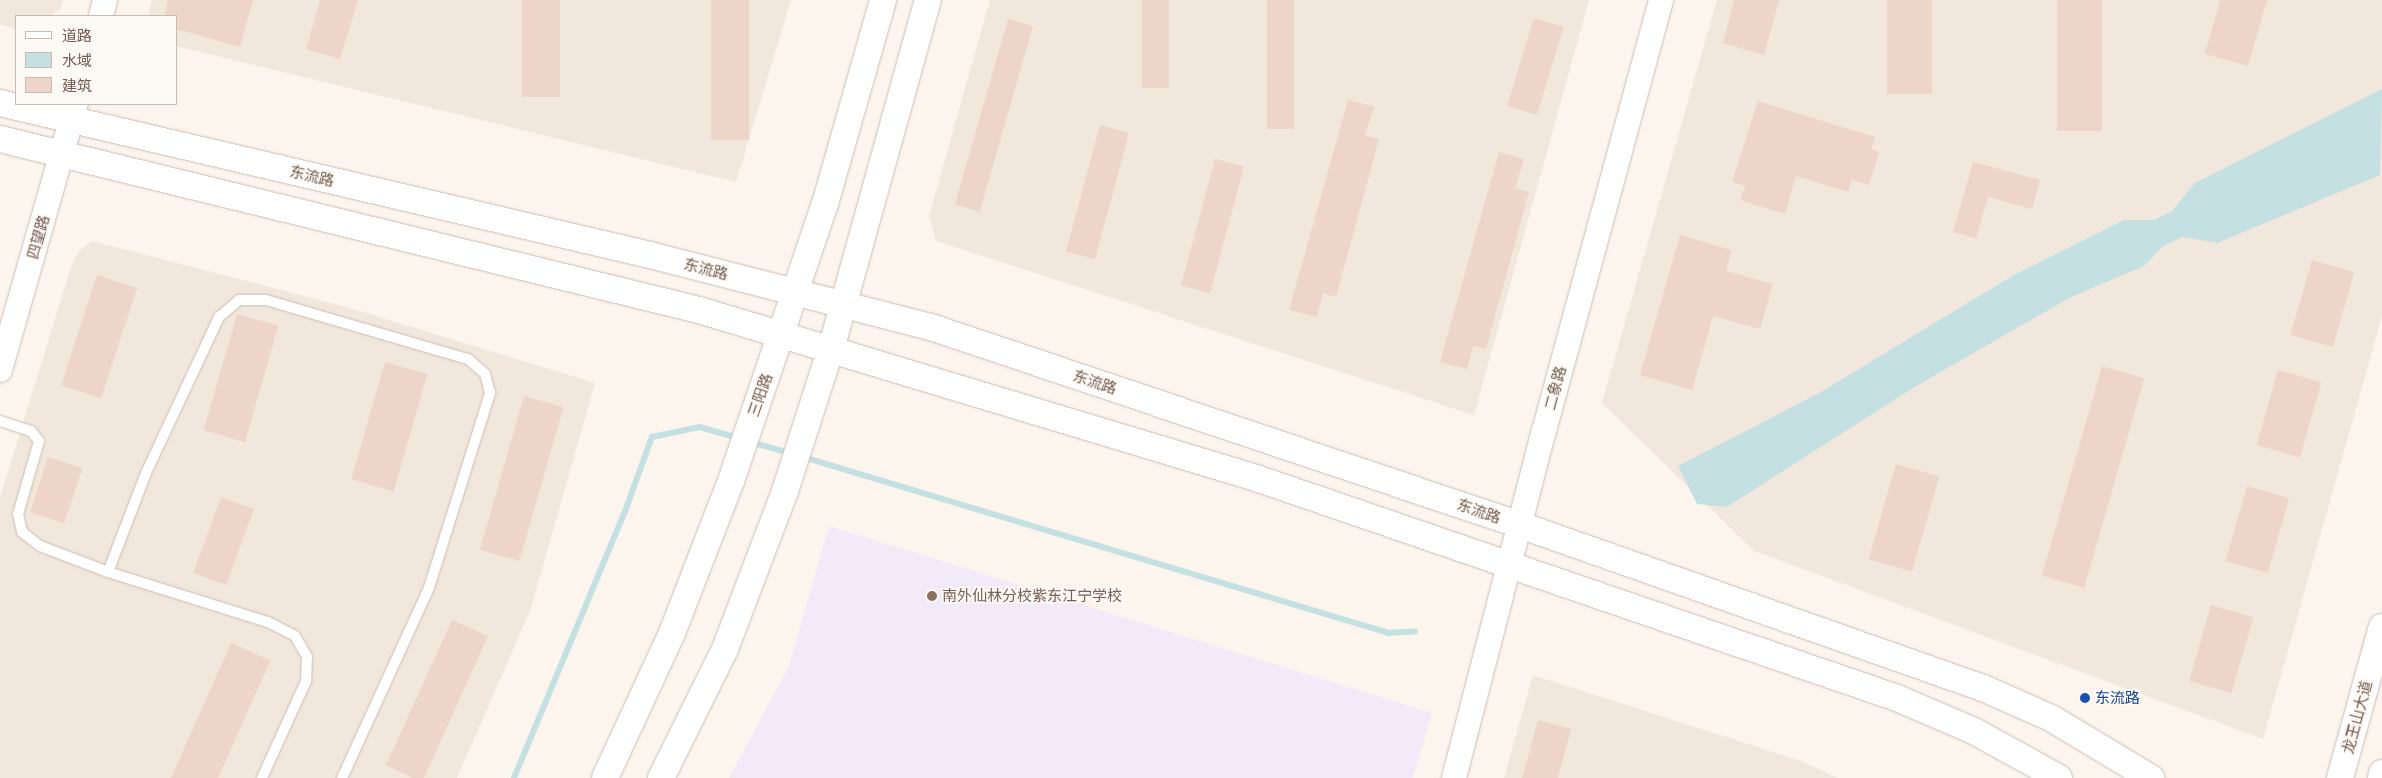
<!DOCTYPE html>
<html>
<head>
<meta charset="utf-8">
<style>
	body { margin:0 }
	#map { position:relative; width:2382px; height:778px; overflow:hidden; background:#fbf5ee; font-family:Lato,"Noto Sans SC",sans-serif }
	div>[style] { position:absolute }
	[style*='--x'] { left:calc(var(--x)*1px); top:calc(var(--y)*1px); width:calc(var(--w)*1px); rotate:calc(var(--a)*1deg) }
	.residential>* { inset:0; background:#f2e7dd }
	.education>* { inset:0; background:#f2eaf8 }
	.water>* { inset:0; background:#c4e0e3 }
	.stream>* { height:5.5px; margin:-2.75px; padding:0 2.75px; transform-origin:2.75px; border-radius:2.75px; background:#c4e0e3 }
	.building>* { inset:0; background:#edd5c9; transform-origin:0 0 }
	.roads { filter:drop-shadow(0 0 1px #ccbdb4) drop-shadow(0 0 1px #ccbdb4) }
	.service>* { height:10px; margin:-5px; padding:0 5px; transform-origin:5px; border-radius:5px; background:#fff }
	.tertiary>* { height:24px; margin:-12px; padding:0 12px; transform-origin:12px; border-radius:12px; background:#fff }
	.secondary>* { height:26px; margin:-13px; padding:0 13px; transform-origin:13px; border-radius:13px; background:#fff }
	.dots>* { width:14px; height:14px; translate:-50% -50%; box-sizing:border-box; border:2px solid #fdf9f4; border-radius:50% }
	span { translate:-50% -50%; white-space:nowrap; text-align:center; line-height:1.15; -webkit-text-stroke:4px #fdf9f4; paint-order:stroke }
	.street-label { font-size:15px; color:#745c52 }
	.education-label { font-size:15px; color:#785e54 }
	.left { translate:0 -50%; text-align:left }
	.transit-label { font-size:15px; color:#164399 }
	.legend { position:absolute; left:15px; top:15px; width:162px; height:90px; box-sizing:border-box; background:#fdf9f4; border:1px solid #c6bab3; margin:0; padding:6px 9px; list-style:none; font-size:15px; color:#745c52 }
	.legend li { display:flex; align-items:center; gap:10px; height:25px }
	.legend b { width:25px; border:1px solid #c6bab3 }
</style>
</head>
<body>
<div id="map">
	<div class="residential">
		<i style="clip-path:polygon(0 0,63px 0,61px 8px,50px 16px,16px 16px,16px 29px,0 24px)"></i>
		<i style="clip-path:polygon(152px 0,791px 0,736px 182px,176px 46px,176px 16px,148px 16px)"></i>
		<i style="clip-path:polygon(990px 0,1589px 0,1474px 415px,936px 241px,929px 216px)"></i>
		<i style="clip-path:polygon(1717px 0,2382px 0,2382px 316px,2263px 739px,1754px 551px,1602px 403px)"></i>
		<i style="clip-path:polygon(92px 241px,343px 306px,595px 383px,530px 611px,457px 778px,0 778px,0 498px,70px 270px,79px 251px)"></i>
		<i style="clip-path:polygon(1533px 675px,1801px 761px,1838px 778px,1504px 778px)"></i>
	</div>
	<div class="education">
		<i style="clip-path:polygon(829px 526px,1432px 713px,1413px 778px,729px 778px,789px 666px)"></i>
	</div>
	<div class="water">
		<i style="clip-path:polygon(2382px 89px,2380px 175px,2217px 243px,2183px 237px,2163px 246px,2144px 266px,2071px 297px,2015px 329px,1913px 388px,1727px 507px,1697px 504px,1678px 466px,1819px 393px,2014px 275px,2124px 220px,2154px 220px,2172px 211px,2195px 183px)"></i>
	</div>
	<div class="stream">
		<i style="--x:751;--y:442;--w:41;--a:15.8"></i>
		<i style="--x:803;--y:457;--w:612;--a:16.72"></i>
		<i style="--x:1389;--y:633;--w:26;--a:-4"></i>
		<i style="--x:514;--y:778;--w:295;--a:-67.4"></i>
		<i style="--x:627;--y:506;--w:73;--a:-70.1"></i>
		<i style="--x:652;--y:437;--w:49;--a:-11.8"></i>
		<i style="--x:700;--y:427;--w:41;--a:15.8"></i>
	</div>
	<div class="building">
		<i style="clip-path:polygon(168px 0,253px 0,240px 47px,176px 29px,176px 16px,164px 16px)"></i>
		<i style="clip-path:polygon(320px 0,358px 0,340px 59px,306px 49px)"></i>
		<i style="left:522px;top:0;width:38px;height:97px"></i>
		<i style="left:711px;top:0;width:38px;height:140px"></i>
		<i style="left:1142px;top:0;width:27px;height:88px"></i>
		<i style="left:1267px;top:0;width:27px;height:129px"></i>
		<i style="clip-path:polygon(1734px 0,1779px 0,1764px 55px,1723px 43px)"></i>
		<i style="left:1887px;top:0;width:45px;height:94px"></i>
		<i style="left:2057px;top:0;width:45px;height:131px"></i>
		<i style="clip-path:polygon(2220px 0,2267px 0,2248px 66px,2205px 54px)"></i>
		<i style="left:1534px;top:18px;width:31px;height:92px;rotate:17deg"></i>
		<i style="left:1008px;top:19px;width:26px;height:193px;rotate:16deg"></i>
		<i style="clip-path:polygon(1348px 100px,1374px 107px,1365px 135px,1379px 139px,1336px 297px,1323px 293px,1317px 317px,1289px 310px)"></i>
		<i style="clip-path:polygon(1758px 101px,1875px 137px,1871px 149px,1879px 152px,1869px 185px,1852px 180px,1848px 192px,1796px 176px,1785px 214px,1740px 200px,1745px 186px,1732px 182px)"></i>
		<i style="left:1100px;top:125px;width:30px;height:131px;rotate:15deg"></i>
		<i style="clip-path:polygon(1499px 152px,1524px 159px,1515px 188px,1529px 192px,1486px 349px,1473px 346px,1467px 369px,1440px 362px)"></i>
		<i style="left:1215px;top:159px;width:30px;height:131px;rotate:15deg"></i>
		<i style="clip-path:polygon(1973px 162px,2040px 180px,2032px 209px,1988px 197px,1976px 238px,1953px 232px)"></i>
		<i style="clip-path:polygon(1680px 235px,1732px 250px,1726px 271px,1773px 284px,1760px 329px,1713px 316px,1692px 390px,1640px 375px)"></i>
		<i style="left:2312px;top:260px;width:44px;height:78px;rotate:16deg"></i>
		<i style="left:97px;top:275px;width:42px;height:116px;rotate:18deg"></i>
		<i style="left:237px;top:314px;width:43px;height:121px;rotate:16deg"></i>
		<i style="left:385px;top:362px;width:44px;height:122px;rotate:16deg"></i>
		<i style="left:2102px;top:366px;width:44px;height:218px;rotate:16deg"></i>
		<i style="left:2278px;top:370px;width:45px;height:78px;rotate:16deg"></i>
		<i style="left:524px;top:396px;width:41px;height:160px;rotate:16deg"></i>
		<i style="left:48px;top:457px;width:36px;height:58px;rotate:18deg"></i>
		<i style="left:1896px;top:464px;width:45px;height:99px;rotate:16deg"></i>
		<i style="left:2247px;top:486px;width:44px;height:78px;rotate:16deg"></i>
		<i style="left:221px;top:497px;width:35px;height:81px;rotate:20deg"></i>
		<i style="left:2211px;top:605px;width:44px;height:79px;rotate:16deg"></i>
		<i style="clip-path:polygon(452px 620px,488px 636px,424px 778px,413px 778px,386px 765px)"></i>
		<i style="left:231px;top:643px;width:43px;height:148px;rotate:24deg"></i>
		<i style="clip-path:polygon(1538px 720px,1571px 729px,1558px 778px,1522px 778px)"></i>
	</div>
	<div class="roads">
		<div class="service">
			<i style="--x:0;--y:421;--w:33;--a:18"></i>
			<i style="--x:31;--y:431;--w:13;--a:51"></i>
			<i style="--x:39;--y:441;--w:76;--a:106"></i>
			<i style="--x:18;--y:514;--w:18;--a:77"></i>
			<i style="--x:22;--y:532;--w:23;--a:38"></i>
			<i style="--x:40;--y:546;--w:73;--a:20.9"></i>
			<i style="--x:108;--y:572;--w:168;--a:17.4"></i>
			<i style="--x:268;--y:622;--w:30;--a:27"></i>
			<i style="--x:295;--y:636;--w:24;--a:60"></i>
			<i style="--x:307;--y:657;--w:24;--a:92"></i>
			<i style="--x:306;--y:681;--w:107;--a:114.4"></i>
			<i style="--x:108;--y:572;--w:106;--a:-69"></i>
			<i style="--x:146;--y:473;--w:172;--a:-64.9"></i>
			<i style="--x:219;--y:317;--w:26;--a:-40"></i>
			<i style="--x:239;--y:300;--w:27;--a:0"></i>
			<i style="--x:266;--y:300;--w:210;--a:16.3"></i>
			<i style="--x:468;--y:359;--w:23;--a:41"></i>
			<i style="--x:485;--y:374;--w:20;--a:75"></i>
			<i style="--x:490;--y:393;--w:204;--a:107.4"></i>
			<i style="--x:429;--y:588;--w:209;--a:114.6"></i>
		</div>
		<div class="tertiary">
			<i style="--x:101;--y:16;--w:16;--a:-76"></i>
			<i style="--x:0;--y:370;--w:277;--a:-74.1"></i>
			<i style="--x:1454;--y:778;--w:358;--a:-75.5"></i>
			<i style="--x:1544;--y:431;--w:447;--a:-74.8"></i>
		</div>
		<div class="secondary">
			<i style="--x:0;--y:103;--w:668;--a:13.16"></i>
			<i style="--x:650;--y:255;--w:290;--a:14.4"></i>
			<i style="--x:931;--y:327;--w:621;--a:18.58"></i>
			<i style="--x:1520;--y:525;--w:491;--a:19.4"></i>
			<i style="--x:1983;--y:688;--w:74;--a:23.8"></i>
			<i style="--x:2051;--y:718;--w:117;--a:31"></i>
			<i style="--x:0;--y:139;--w:720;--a:13.75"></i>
			<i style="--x:699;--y:310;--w:582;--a:16.78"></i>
			<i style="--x:1256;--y:478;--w:678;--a:18.94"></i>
			<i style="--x:1897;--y:698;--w:84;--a:23.2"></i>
			<i style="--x:1974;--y:731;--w:97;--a:28.9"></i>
			<i style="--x:605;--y:778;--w:160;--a:-65.2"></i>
			<i style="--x:672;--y:633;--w:163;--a:-68.8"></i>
			<i style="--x:731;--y:481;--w:293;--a:-71.3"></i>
			<i style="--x:825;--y:204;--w:212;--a:-74.1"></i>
			<i style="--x:661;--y:778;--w:144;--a:-63.6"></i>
			<i style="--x:725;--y:649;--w:169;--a:-69.2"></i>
			<i style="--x:785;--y:491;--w:149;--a:-72.1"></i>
			<i style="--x:831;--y:349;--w:362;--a:-74.5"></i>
			<i style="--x:2340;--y:778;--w:157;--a:-74.5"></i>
			<i style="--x:2381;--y:778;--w:5;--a:-79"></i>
		</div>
	</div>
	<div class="dots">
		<i style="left:932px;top:596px;background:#8d6e63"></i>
		<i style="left:2085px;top:698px;background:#1a4fb4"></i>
	</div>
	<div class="street-label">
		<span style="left:312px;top:176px;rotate:13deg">东流路</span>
		<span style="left:38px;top:237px;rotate:-74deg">四望路</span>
		<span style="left:706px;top:269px;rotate:14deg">东流路</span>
		<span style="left:1095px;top:382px;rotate:18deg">东流路</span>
		<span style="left:1555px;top:388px;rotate:-75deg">二象路</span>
		<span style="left:760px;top:395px;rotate:-71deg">三阳路</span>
		<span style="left:1479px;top:511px;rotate:19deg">东流路</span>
		<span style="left:2357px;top:717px;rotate:-75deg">龙王山大道</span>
	</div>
	<div class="education-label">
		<span class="left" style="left:942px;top:596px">南外仙林分校紫东江宁学校</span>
	</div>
	<div class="transit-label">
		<span class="left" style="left:2095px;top:698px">东流路</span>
	</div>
	<ul class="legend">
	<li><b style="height:6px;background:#fff"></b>道路</li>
	<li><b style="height:14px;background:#c4e0e3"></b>水域</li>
	<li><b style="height:14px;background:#edd5c9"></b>建筑</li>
	</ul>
</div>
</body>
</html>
